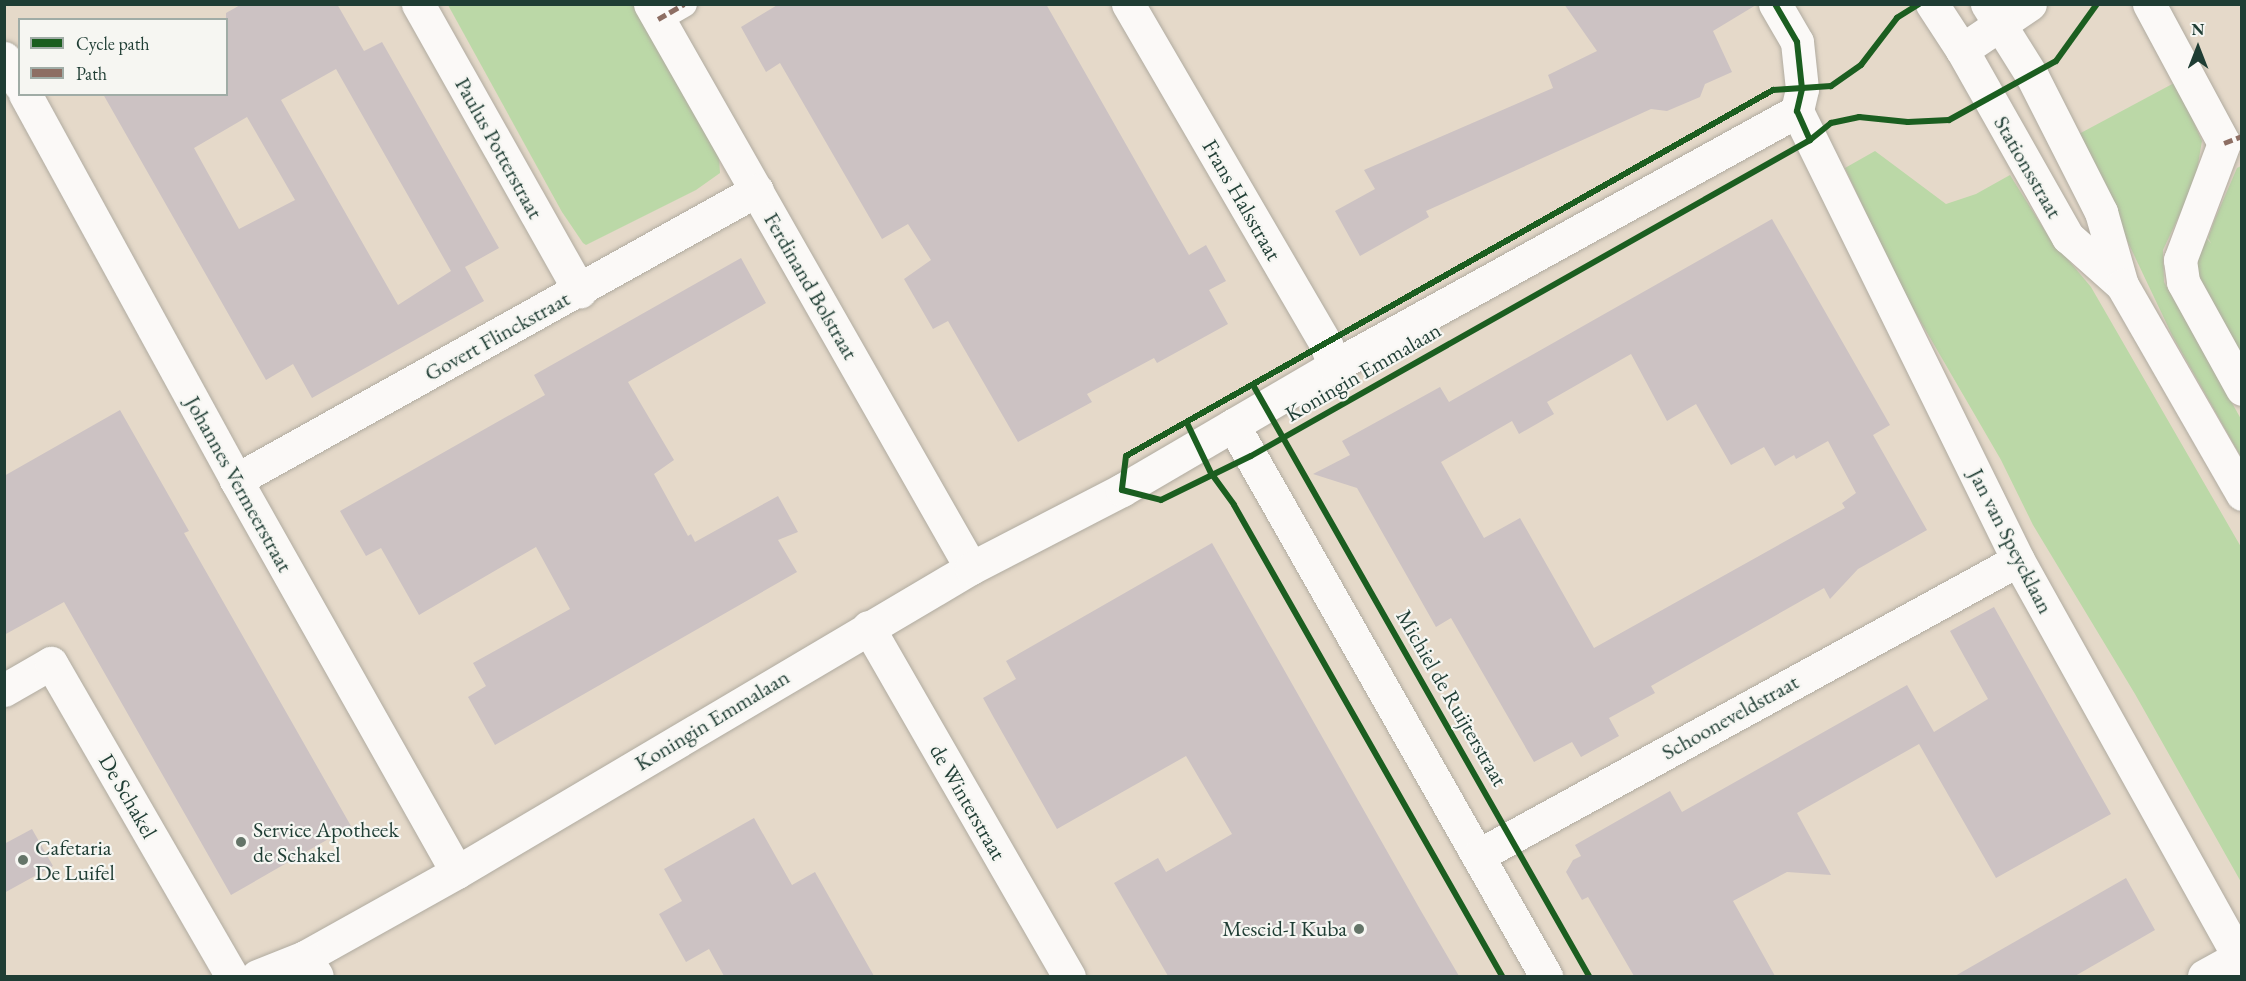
<!DOCTYPE html>
<html>
<head>
<meta charset="utf-8">
<style>
	body { margin:0 }
	#map { position:relative; width:2246px; height:981px; overflow:hidden; background:#e5d9c9; font-family:"EB Garamond",serif }
	div>[style] { position:absolute }
	[style*='--x'] { left:calc(var(--x)*1px); top:calc(var(--y)*1px); width:calc(var(--w)*1px); rotate:calc(var(--a)*1deg) }
	.green>* { inset:0; background:#bbd8a7 }
	.building>* { inset:0; background:#ccc2c3 }
	.roads { filter:drop-shadow(0 0 2px #b0aba0) drop-shadow(0 0 2px #b0aba0) }
	.pedestrian>* { height:26px; margin:-13px; padding:0 13px; transform-origin:13px; border-radius:13px; background:#fbf9f7 }
	.minor>* { height:33px; margin:-16.5px; padding:0 16.5px; transform-origin:16.5px; border-radius:16.5px; background:#fbf9f7 }
	.tertiary>* { height:33px; margin:-16.5px; padding:0 16.5px; transform-origin:16.5px; border-radius:16.5px; background:#fbf9f7 }
	.quiet>* { height:4.5px; margin-top:-2.25px; transform-origin:0; background:repeating-linear-gradient(90deg,#8d6e63 0 9px,transparent 0 13.5px) }
	.cycleway>* { height:6px; margin:-3px; padding:0 3px; transform-origin:3px; border-radius:3px; background:#1b5e20 }
	.dots>* { width:16px; height:16px; translate:-50% -50%; box-sizing:border-box; border:3px solid #f6f6f2; border-radius:50% }
	span { translate:-50% -50%; white-space:nowrap; text-align:center; line-height:1.15; -webkit-text-stroke:4.5px #f6f6f2; paint-order:stroke }
	.street-label { font-size:22px; color:#1f3d34 }
	.poi-label { font-size:22px; color:#1f3d34 }
	.left { translate:0 -50%; text-align:left }
	.right { translate:-100% -50%; text-align:right }
	.frame { position:absolute; inset:0; border:6px solid #1f3d34; pointer-events:none }
	.legend { position:absolute; left:18px; top:18px; width:210px; height:78px; box-sizing:border-box; background:#f6f6f2; border:2px solid #a0aca6; margin:0; padding:8px 10px; list-style:none; font-size:18px; color:#1f3d34 }
	.legend li { display:flex; align-items:center; gap:12px; height:30px }
	.legend b { width:30px; border:2px solid #a0aca6 }
	.north { position:absolute; left:2168px; top:18px; width:60px; height:60px; -webkit-text-stroke:4px #f6f6f2; paint-order:stroke; rotate:0deg; font-size:16px; font-weight:700; line-height:24px; text-align:center; color:#1f3d34 }
	.north::after { content:''; display:block; margin:auto; width:21px; height:27px; background:#1f3d34; clip-path:polygon(50% 0,100% 100%,50% 72%,0 100%) }
</style>
</head>
<body>
<div id="map">
	<div class="green">
		<i style="clip-path:polygon(448px 5px,634px 5px,719px 156px,720px 173px,696px 190px,586px 245px,583px 243px,562px 212px)"></i>
		<i style="clip-path:polygon(2176px 82px,2202px 141px,2195px 182px,2163px 250px,2164px 282px,2241px 419px,2241px 457px,2172px 335px,2077px 135px)"></i>
		<i style="clip-path:polygon(1875px 151px,1946px 204px,1976px 194px,2010px 175px,2049px 237px,2091px 287px,2241px 547px,2241px 882px,2135px 694px,2033px 525px,2001px 460px,1911px 305px,1875px 233px,1845px 168px)"></i>
		<i style="clip-path:polygon(2241px 166px,2241px 355px,2196px 276px,2194px 264px,2201px 244px,2206px 238px,2211px 243px,2208px 238px,2215px 219px,2237px 168px)"></i>
	</div>
	<div class="building">
		<i style="clip-path:polygon(evenodd,242px 4px,337px 4px,364px 51px,382px 42px,499px 248px,465px 267px,484px 301px,312px 398px,293px 364px,266px 380px,103px 94px,226px 94px,226px 13px,242px 4px,336px 69px,451px 271px,398px 305px,281px 100px,336px 69px,242px 4px,247px 117px,295px 200px,239px 229px,194px 148px,247px 117px)"></i>
		<i style="clip-path:polygon(779px 4px,1046px 4px,1189px 255px,1206px 245px,1226px 281px,1209px 290px,1228px 324px,1157px 363px,1154px 358px,1087px 394px,1092px 402px,1018px 442px,948px 321px,933px 329px,904px 279px,931px 260px,908px 224px,882px 239px,780px 63px,766px 72px,741px 27px)"></i>
		<i style="clip-path:polygon(1564px 4px,1756px 5px,1713px 31px,1732px 72px,1705px 84px,1700px 97px,1667px 111px,1651px 109px,1426px 211px,1429px 217px,1360px 256px,1335px 211px,1375px 189px,1364px 170px,1553px 88px,1548px 75px,1597px 51px)"></i>
		<i style="clip-path:polygon(evenodd,1772px 219px,1890px 425px,1873px 435px,1927px 530px,1858px 569px,1830px 599px,1824px 588px,1651px 686px,1655px 693px,1609px 718px,1619px 736px,1581px 757px,1572px 742px,1534px 762px,1451px 618px,1436px 627px,1357px 488px,1313px 474px,1350px 455px,1342px 441px,1440px 387px,1449px 402px,1772px 219px,1631px 354px,1667px 421px,1696px 404px,1731px 465px,1764px 447px,1775px 466px,1794px 455px,1796px 459px,1828px 441px,1856px 493px,1842px 503px,1845px 508px,1594px 648px,1520px 518px,1484px 538px,1441px 462px,1512px 421px,1519px 434px,1554px 414px,1547px 402px,1631px 354px)"></i>
		<i style="clip-path:polygon(741px 258px,766px 303px,628px 382px,674px 460px,654px 474px,688px 536px,691px 534px,695px 542px,778px 496px,798px 532px,778px 540px,797px 572px,495px 745px,468px 697px,486px 686px,473px 663px,570px 609px,536px 547px,419px 615px,381px 548px,366px 556px,340px 511px,545px 395px,534px 375px)"></i>
		<i style="clip-path:polygon(120px 410px,189px 531px,184px 533px,351px 826px,231px 895px,64px 602px,4px 635px,4px 476px)"></i>
		<i style="clip-path:polygon(1212px 543px,1421px 911px,1459px 976px,1168px 976px,1114px 883px,1158px 858px,1166px 872px,1232px 834px,1186px 756px,1057px 829px,994px 718px,983px 698px,1016px 679px,1006px 661px)"></i>
		<i style="clip-path:polygon(1994px 607px,2111px 814px,1996px 878px,1919px 744px,1797px 813px,1831px 875px,1787px 872px,1733px 901px,1775px 976px,1634px 976px,1588px 897px,1582px 900px,1566px 872px,1573px 860px,1581px 856px,1575px 845px,1670px 791px,1682px 812px,1907px 685px,1934px 732px,1988px 699px,1950px 631px)"></i>
		<i style="clip-path:polygon(754px 818px,792px 885px,815px 872px,874px 976px,724px 976px,709px 949px,686px 962px,659px 914px,682px 901px,664px 869px)"></i>
		<i style="clip-path:polygon(32px 829px,53px 866px,4px 893px,4px 844px)"></i>
		<i style="clip-path:polygon(2126px 878px,2155px 930px,2075px 976px,1955px 976px)"></i>
	</div>
	<div class="roads">
		<div class="pedestrian">
			<i style="--x:658;--y:19;--w:30;--a:-30"></i>
		</div>
		<div class="minor">
			<i style="--x:418;--y:4;--w:330;--a:60.6"></i>
			<i style="--x:650;--y:4;--w:649;--a:60.35"></i>
			<i style="--x:1128;--y:4;--w:393;--a:59.8"></i>
			<i style="--x:1326;--y:344;--w:23;--a:70"></i>
			<i style="--x:1775;--y:4;--w:44;--a:59.9"></i>
			<i style="--x:1797;--y:42;--w:47;--a:83.9"></i>
			<i style="--x:1802;--y:89;--w:23;--a:103"></i>
			<i style="--x:2149;--y:4;--w:158;--a:61.7"></i>
			<i style="--x:1962;--y:50;--w:82;--a:-34.1"></i>
			<i style="--x:4;--y:58;--w:31;--a:59"></i>
			<i style="--x:25;--y:94;--w:440;--a:61.3"></i>
			<i style="--x:236;--y:480;--w:450;--a:60.6"></i>
			<i style="--x:1797;--y:111;--w:500;--a:63.79"></i>
			<i style="--x:2018;--y:560;--w:460;--a:60.9"></i>
			<i style="--x:2224;--y:143;--w:125;--a:110.6"></i>
			<i style="--x:2180;--y:260;--w:22;--a:82"></i>
			<i style="--x:2183;--y:282;--w:122;--a:61.1"></i>
			<i style="--x:1233;--y:425;--w:634;--a:60.4"></i>
			<i style="--x:236;--y:480;--w:596;--a:-29.1"></i>
			<i style="--x:868;--y:627;--w:403;--a:60.1"></i>
			<i style="--x:4;--y:690;--w:54;--a:-29.9"></i>
			<i style="--x:51;--y:663;--w:362;--a:60"></i>
			<i style="--x:1479;--y:855;--w:614;--a:-28.69"></i>
			<i style="--x:305;--y:957;--w:174;--a:-29.2"></i>
			<i style="--x:457;--y:872;--w:597;--a:-30.6"></i>
			<i style="--x:971;--y:568;--w:170;--a:-27.3"></i>
			<i style="--x:1122;--y:490;--w:246;--a:-30.3"></i>
			<i style="--x:1334;--y:366;--w:529;--a:-28.84"></i>
			<i style="--x:2204;--y:976;--w:39;--a:-29"></i>
		</div>
		<div class="tertiary">
			<i style="--x:1932;--y:4;--w:55;--a:56.9"></i>
			<i style="--x:1962;--y:50;--w:215;--a:60.5"></i>
			<i style="--x:2068;--y:237;--w:72;--a:41.6"></i>
			<i style="--x:1987;--y:4;--w:85;--a:58"></i>
			<i style="--x:2032;--y:76;--w:153;--a:63.1"></i>
			<i style="--x:2101;--y:212;--w:76;--a:74"></i>
			<i style="--x:2122;--y:285;--w:241;--a:60.1"></i>
			<i style="--x:257;--y:976;--w:52;--a:-21.6"></i>
			<i style="--x:305;--y:957;--w:22;--a:58"></i>
		</div>
	</div>
	<div class="quiet">
		<i style="--x:658;--y:19;--w:30;--a:-30"></i>
		<i style="--x:2224;--y:143;--w:19;--a:-21"></i>
	</div>
	<div class="cycleway">
		<i style="--x:1775;--y:4;--w:44;--a:59.9"></i>
		<i style="--x:1797;--y:42;--w:47;--a:83.9"></i>
		<i style="--x:1802;--y:89;--w:23;--a:103"></i>
		<i style="--x:1797;--y:111;--w:32;--a:66"></i>
		<i style="--x:1919;--y:4;--w:26;--a:148"></i>
		<i style="--x:1897;--y:18;--w:59;--a:127.5"></i>
		<i style="--x:1861;--y:65;--w:37;--a:145"></i>
		<i style="--x:1831;--y:86;--w:58;--a:176.1"></i>
		<i style="--x:1773;--y:90;--w:743;--a:150.5"></i>
		<i style="--x:1126;--y:456;--w:34;--a:97"></i>
		<i style="--x:1122;--y:490;--w:40;--a:14.4"></i>
		<i style="--x:1161;--y:500;--w:100;--a:-26.1"></i>
		<i style="--x:1251;--y:456;--w:642;--a:-29.48"></i>
		<i style="--x:1810;--y:140;--w:27;--a:-39"></i>
		<i style="--x:1831;--y:123;--w:29;--a:-12"></i>
		<i style="--x:1859;--y:117;--w:49;--a:5.8"></i>
		<i style="--x:1908;--y:122;--w:41;--a:-2.8"></i>
		<i style="--x:1949;--y:120;--w:122;--a:-28.9"></i>
		<i style="--x:2056;--y:61;--w:70;--a:-54.3"></i>
		<i style="--x:1253;--y:385;--w:680;--a:60.38"></i>
		<i style="--x:1187;--y:423;--w:55;--a:64.4"></i>
		<i style="--x:1211;--y:473;--w:39;--a:54"></i>
		<i style="--x:1234;--y:505;--w:542;--a:60.36"></i>
	</div>
	<div class="dots">
		<i style="left:241px;top:842px;background:#647468"></i>
		<i style="left:23px;top:860px;background:#647468"></i>
		<i style="left:1359px;top:929px;background:#647468"></i>
	</div>
	<div class="street-label">
		<span style="left:499px;top:148px;rotate:61deg">Paulus Potterstraat</span>
		<span style="left:2028px;top:167px;rotate:60deg">Stationsstraat</span>
		<span style="left:1242px;top:200px;rotate:60deg">Frans Halsstraat</span>
		<span style="left:811px;top:286px;rotate:60deg">Ferdinand Bolstraat</span>
		<span style="left:497px;top:336px;rotate:-29deg">Govert Flinckstraat</span>
		<span style="left:1363px;top:372px;rotate:-30deg">Koningin Emmalaan</span>
		<span style="left:239px;top:484px;rotate:61deg">Johannes Vermeerstraat</span>
		<span style="left:2011px;top:541px;rotate:63deg">Jan van Speycklaan</span>
		<span style="left:1452px;top:698px;rotate:60deg">Michiel de Ruijterstraat</span>
		<span style="left:1730px;top:717px;rotate:-29deg">Schooneveldstraat</span>
		<span style="left:712px;top:720px;rotate:-31deg">Koningin Emmalaan</span>
		<span style="left:128px;top:796px;rotate:60deg">De Schakel</span>
		<span style="left:968px;top:802px;rotate:60deg">de Winterstraat</span>
	</div>
	<div class="poi-label">
		<span class="left" style="left:253px;top:842px">Service Apotheek<br>de Schakel</span>
		<span class="left" style="left:35px;top:860px">Cafetaria<br>De Luifel</span>
		<span class="right" style="left:1347px;top:929px">Mescid-I Kuba</span>
	</div>
	<div class="frame"></div>
	<ul class="legend">
	<li><b style="height:8px;background:#1b5e20"></b>Cycle path</li>
	<li><b style="height:8px;background:#8d6e63"></b>Path</li>
	</ul>
	<div class="north">N</div>
</div>
</body>
</html>
